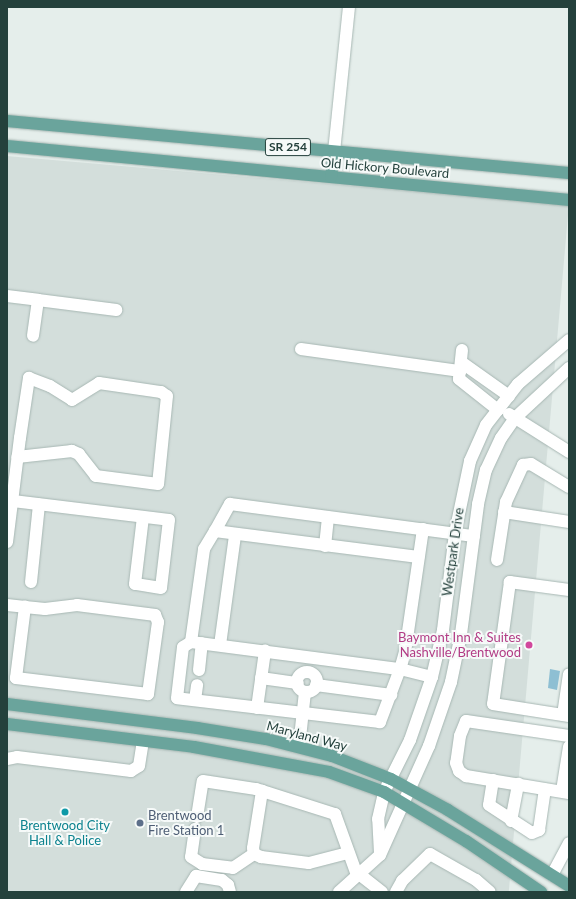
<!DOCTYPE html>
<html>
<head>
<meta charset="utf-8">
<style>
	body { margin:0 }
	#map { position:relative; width:576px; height:899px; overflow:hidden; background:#e5eeeb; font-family:Lato,sans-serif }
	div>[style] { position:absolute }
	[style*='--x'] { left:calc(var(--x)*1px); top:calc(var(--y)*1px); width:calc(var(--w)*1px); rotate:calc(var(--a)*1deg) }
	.built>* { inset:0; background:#d3dedb; transform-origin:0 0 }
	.water>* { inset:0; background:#8ebfd3 }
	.roads { filter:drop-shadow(0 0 1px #a7b7b3) drop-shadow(0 0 1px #a7b7b3) }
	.minor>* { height:12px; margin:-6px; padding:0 6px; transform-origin:6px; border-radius:6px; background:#fff }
	.minor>.ring { margin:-6px; padding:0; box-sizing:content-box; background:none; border:12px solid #fff; border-radius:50% }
	.major>* { height:12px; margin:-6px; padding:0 6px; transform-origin:6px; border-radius:6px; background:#6aa49c }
	.dots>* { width:11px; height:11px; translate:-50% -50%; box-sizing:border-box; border:2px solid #f6faf9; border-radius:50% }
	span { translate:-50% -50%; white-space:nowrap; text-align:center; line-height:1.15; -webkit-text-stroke:4px #f6faf9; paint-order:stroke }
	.shield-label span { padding:1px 3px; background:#f6faf9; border:1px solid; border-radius:3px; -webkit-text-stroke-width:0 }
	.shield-label { font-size:12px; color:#24413c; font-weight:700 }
	.street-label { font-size:13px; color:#24413c }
	.hotel-label { font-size:13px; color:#b23c85 }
	.right { translate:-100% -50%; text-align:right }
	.service-label { font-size:13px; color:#4e5e75 }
	.left { translate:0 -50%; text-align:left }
	.culture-label { font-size:13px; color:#0d838f }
	.frame { position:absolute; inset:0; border:8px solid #24413c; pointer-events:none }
</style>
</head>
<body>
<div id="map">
	<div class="built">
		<i style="left:7px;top:156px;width:564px;height:736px;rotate:5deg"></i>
	</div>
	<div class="water">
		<i style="clip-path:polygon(550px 669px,560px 671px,557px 690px,548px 688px)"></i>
	</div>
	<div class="roads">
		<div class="minor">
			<i style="--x:334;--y:152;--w:146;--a:-84.1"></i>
			<i style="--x:7;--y:296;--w:31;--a:7"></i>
			<i style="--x:38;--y:300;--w:36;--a:98"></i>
			<i style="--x:38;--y:300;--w:79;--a:7.3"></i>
			<i style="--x:301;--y:349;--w:161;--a:7.9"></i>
			<i style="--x:462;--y:350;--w:29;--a:96"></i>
			<i style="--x:459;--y:379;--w:50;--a:38.5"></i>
			<i style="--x:461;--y:362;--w:59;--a:35.3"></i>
			<i style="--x:509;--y:414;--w:71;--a:32.3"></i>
			<i style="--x:13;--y:501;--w:157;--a:6.9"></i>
			<i style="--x:169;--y:520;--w:68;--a:96.7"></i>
			<i style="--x:161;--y:588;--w:26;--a:-171"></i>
			<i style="--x:135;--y:584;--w:67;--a:-83.2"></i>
			<i style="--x:504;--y:512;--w:66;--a:8.7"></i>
			<i style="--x:423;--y:529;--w:124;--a:98.3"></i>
			<i style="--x:405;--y:652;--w:18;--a:106"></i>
			<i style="--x:400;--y:669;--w:57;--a:110.7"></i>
			<i style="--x:380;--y:722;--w:204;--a:-173.3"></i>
			<i style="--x:177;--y:698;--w:51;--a:-83.3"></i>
			<i style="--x:183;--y:647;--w:9;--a:-32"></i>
			<i style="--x:191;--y:642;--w:211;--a:7.4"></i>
			<i style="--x:400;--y:669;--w:33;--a:14"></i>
			<i style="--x:215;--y:531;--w:31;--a:-61"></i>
			<i style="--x:230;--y:504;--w:246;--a:7.5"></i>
			<i style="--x:7;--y:542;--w:105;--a:-82.9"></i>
			<i style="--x:20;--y:438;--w:61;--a:-81.5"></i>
			<i style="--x:29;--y:378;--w:22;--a:21"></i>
			<i style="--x:50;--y:386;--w:26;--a:32"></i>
			<i style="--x:72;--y:400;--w:32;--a:-32"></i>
			<i style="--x:99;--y:383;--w:63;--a:8.3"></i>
			<i style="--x:161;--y:392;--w:7;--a:34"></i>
			<i style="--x:167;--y:396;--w:88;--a:95.8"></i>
			<i style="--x:158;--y:484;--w:63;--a:-172.6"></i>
			<i style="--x:96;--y:476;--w:28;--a:-128"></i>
			<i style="--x:79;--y:454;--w:8;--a:-157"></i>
			<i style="--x:72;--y:451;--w:55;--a:173.8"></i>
			<i style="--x:325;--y:546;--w:29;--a:-84"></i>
			<i style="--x:497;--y:560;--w:59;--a:-81.2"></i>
			<i style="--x:506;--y:502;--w:41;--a:-65.3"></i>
			<i style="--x:523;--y:465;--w:8;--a:-7"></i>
			<i style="--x:531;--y:464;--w:44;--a:31.2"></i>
			<i style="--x:31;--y:582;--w:78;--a:-84.1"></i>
			<i style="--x:569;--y:590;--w:60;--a:-172.3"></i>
			<i style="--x:510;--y:582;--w:123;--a:97.9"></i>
			<i style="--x:493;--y:704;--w:77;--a:9"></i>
			<i style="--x:7;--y:605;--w:18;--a:6"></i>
			<i style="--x:25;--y:607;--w:20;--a:6"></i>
			<i style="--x:45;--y:609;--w:32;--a:-7"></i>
			<i style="--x:77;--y:605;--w:79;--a:7.3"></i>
			<i style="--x:155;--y:615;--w:8;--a:67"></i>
			<i style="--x:158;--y:622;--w:73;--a:97.9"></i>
			<i style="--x:148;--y:694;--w:133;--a:-173.1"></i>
			<i style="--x:16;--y:678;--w:72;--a:-82.8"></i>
			<i style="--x:191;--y:642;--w:94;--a:-82"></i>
			<i style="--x:204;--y:549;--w:21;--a:-59"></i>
			<i style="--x:215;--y:531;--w:205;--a:7.3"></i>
			<i style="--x:220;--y:645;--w:111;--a:-82.2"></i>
			<i style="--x:199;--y:670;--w:27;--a:-84"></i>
			<i class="ring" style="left:297px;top:672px;width:8px;height:8px"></i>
			<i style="--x:261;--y:678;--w:37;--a:8"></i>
			<i style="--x:316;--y:685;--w:76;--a:7.6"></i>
			<i style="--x:195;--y:700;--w:15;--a:-82"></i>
			<i style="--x:257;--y:708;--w:58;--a:-82"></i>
			<i style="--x:563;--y:715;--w:41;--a:-81.7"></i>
			<i style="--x:569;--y:736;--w:104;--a:-171.7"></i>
			<i style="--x:466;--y:721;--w:16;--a:112"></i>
			<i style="--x:460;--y:736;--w:27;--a:98"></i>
			<i style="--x:456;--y:763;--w:9;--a:69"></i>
			<i style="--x:459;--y:771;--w:9;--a:36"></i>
			<i style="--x:466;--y:776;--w:104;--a:9.4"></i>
			<i style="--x:299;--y:747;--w:55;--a:-83.8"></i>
			<i style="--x:7;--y:759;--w:10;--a:-11"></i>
			<i style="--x:17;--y:757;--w:115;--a:7"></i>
			<i style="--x:131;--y:771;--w:9;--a:-32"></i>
			<i style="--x:139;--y:766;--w:25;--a:-81"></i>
			<i style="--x:493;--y:780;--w:25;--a:99"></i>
			<i style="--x:489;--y:805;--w:51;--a:33.1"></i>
			<i style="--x:532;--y:833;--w:8;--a:-23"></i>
			<i style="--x:539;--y:830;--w:41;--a:-81.7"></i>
			<i style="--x:562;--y:791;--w:45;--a:-81"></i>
			<i style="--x:197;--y:817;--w:36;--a:-81"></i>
			<i style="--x:203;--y:781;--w:54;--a:8.6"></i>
			<i style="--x:256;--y:789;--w:83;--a:17.6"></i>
			<i style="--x:335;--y:814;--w:65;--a:70.2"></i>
			<i style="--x:511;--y:821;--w:38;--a:-79"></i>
			<i style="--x:195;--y:829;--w:28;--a:98"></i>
			<i style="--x:191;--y:857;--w:13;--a:32"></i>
			<i style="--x:202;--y:864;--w:31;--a:7"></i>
			<i style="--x:233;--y:868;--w:25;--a:-34"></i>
			<i style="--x:254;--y:854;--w:8;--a:23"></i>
			<i style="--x:261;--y:857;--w:48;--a:7.1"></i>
			<i style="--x:309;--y:863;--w:40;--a:-14.4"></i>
			<i style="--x:380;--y:853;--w:34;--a:-93"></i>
			<i style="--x:378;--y:819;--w:28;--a:-77"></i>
			<i style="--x:384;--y:792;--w:58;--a:-63.4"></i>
			<i style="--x:410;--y:740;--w:67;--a:-70.8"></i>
			<i style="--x:432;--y:677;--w:48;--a:-76.8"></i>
			<i style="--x:443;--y:630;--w:98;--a:-82.9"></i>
			<i style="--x:455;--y:533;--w:74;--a:-78.2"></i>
			<i style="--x:470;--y:461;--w:39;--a:-66"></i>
			<i style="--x:486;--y:425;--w:52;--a:-52"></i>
			<i style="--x:518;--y:384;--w:67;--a:-40.8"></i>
			<i style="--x:254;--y:854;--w:6;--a:-99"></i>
			<i style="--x:253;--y:848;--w:58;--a:-81"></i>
			<i style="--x:359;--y:874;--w:29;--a:38"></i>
			<i style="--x:552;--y:875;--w:36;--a:-62"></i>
			<i style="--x:186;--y:892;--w:19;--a:-58"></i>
			<i style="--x:196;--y:876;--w:26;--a:9"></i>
			<i style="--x:222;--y:880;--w:8;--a:40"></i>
			<i style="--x:228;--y:885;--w:7;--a:74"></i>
			<i style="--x:339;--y:892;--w:55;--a:-42.1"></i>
			<i style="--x:380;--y:855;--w:120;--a:-65.8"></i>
			<i style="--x:429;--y:746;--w:68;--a:-71"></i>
			<i style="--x:451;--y:682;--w:49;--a:-78.2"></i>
			<i style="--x:461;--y:634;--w:131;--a:-82.5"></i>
			<i style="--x:478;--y:504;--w:35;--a:-77"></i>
			<i style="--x:486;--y:470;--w:35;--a:-65"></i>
			<i style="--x:501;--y:438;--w:24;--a:-55"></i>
			<i style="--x:515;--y:418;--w:74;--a:-42.8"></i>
			<i style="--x:396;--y:892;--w:13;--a:-61"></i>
			<i style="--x:402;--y:881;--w:39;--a:-44"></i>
			<i style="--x:430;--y:854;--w:53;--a:29.5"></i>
			<i style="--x:476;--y:880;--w:18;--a:41"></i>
		</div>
		<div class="major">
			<i style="--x:7;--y:121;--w:564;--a:5.29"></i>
			<i style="--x:7;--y:146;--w:565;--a:5.49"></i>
			<i style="--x:331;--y:177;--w:25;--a:-83"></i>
			<i style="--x:7;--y:704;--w:192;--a:7.2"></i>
			<i style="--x:197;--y:728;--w:70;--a:9.1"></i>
			<i style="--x:266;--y:739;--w:68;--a:14.4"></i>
			<i style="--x:332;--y:756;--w:63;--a:21.3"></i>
			<i style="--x:391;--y:779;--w:65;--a:28.5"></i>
			<i style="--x:448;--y:810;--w:143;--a:32.1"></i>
			<i style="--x:7;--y:724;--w:188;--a:7"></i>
			<i style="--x:194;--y:747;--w:137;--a:10.5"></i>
			<i style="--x:329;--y:772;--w:59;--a:20"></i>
			<i style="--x:384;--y:792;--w:96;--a:30.9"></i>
			<i style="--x:466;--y:841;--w:91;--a:34.2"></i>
		</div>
	</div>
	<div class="dots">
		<i style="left:529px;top:645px;background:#d1479c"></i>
		<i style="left:65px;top:812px;background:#0f9aa8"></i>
		<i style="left:140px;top:823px;background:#5c6f8a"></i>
	</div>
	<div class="shield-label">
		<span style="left:288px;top:147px">SR 254</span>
	</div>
	<div class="street-label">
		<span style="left:385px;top:168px;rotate:5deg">Old Hickory Boulevard</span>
		<span style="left:453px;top:552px;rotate:-82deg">Westpark Drive</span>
		<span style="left:307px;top:736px;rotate:15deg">Maryland Way</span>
	</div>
	<div class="hotel-label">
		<span class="right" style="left:521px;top:645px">Baymont Inn &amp; Suites<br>Nashville/Brentwood</span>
	</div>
	<div class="service-label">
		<span class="left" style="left:148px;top:823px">Brentwood<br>Fire Station 1</span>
	</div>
	<div class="culture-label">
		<span style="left:65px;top:833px">Brentwood City<br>Hall &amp; Police</span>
	</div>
	<div class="frame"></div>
</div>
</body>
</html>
